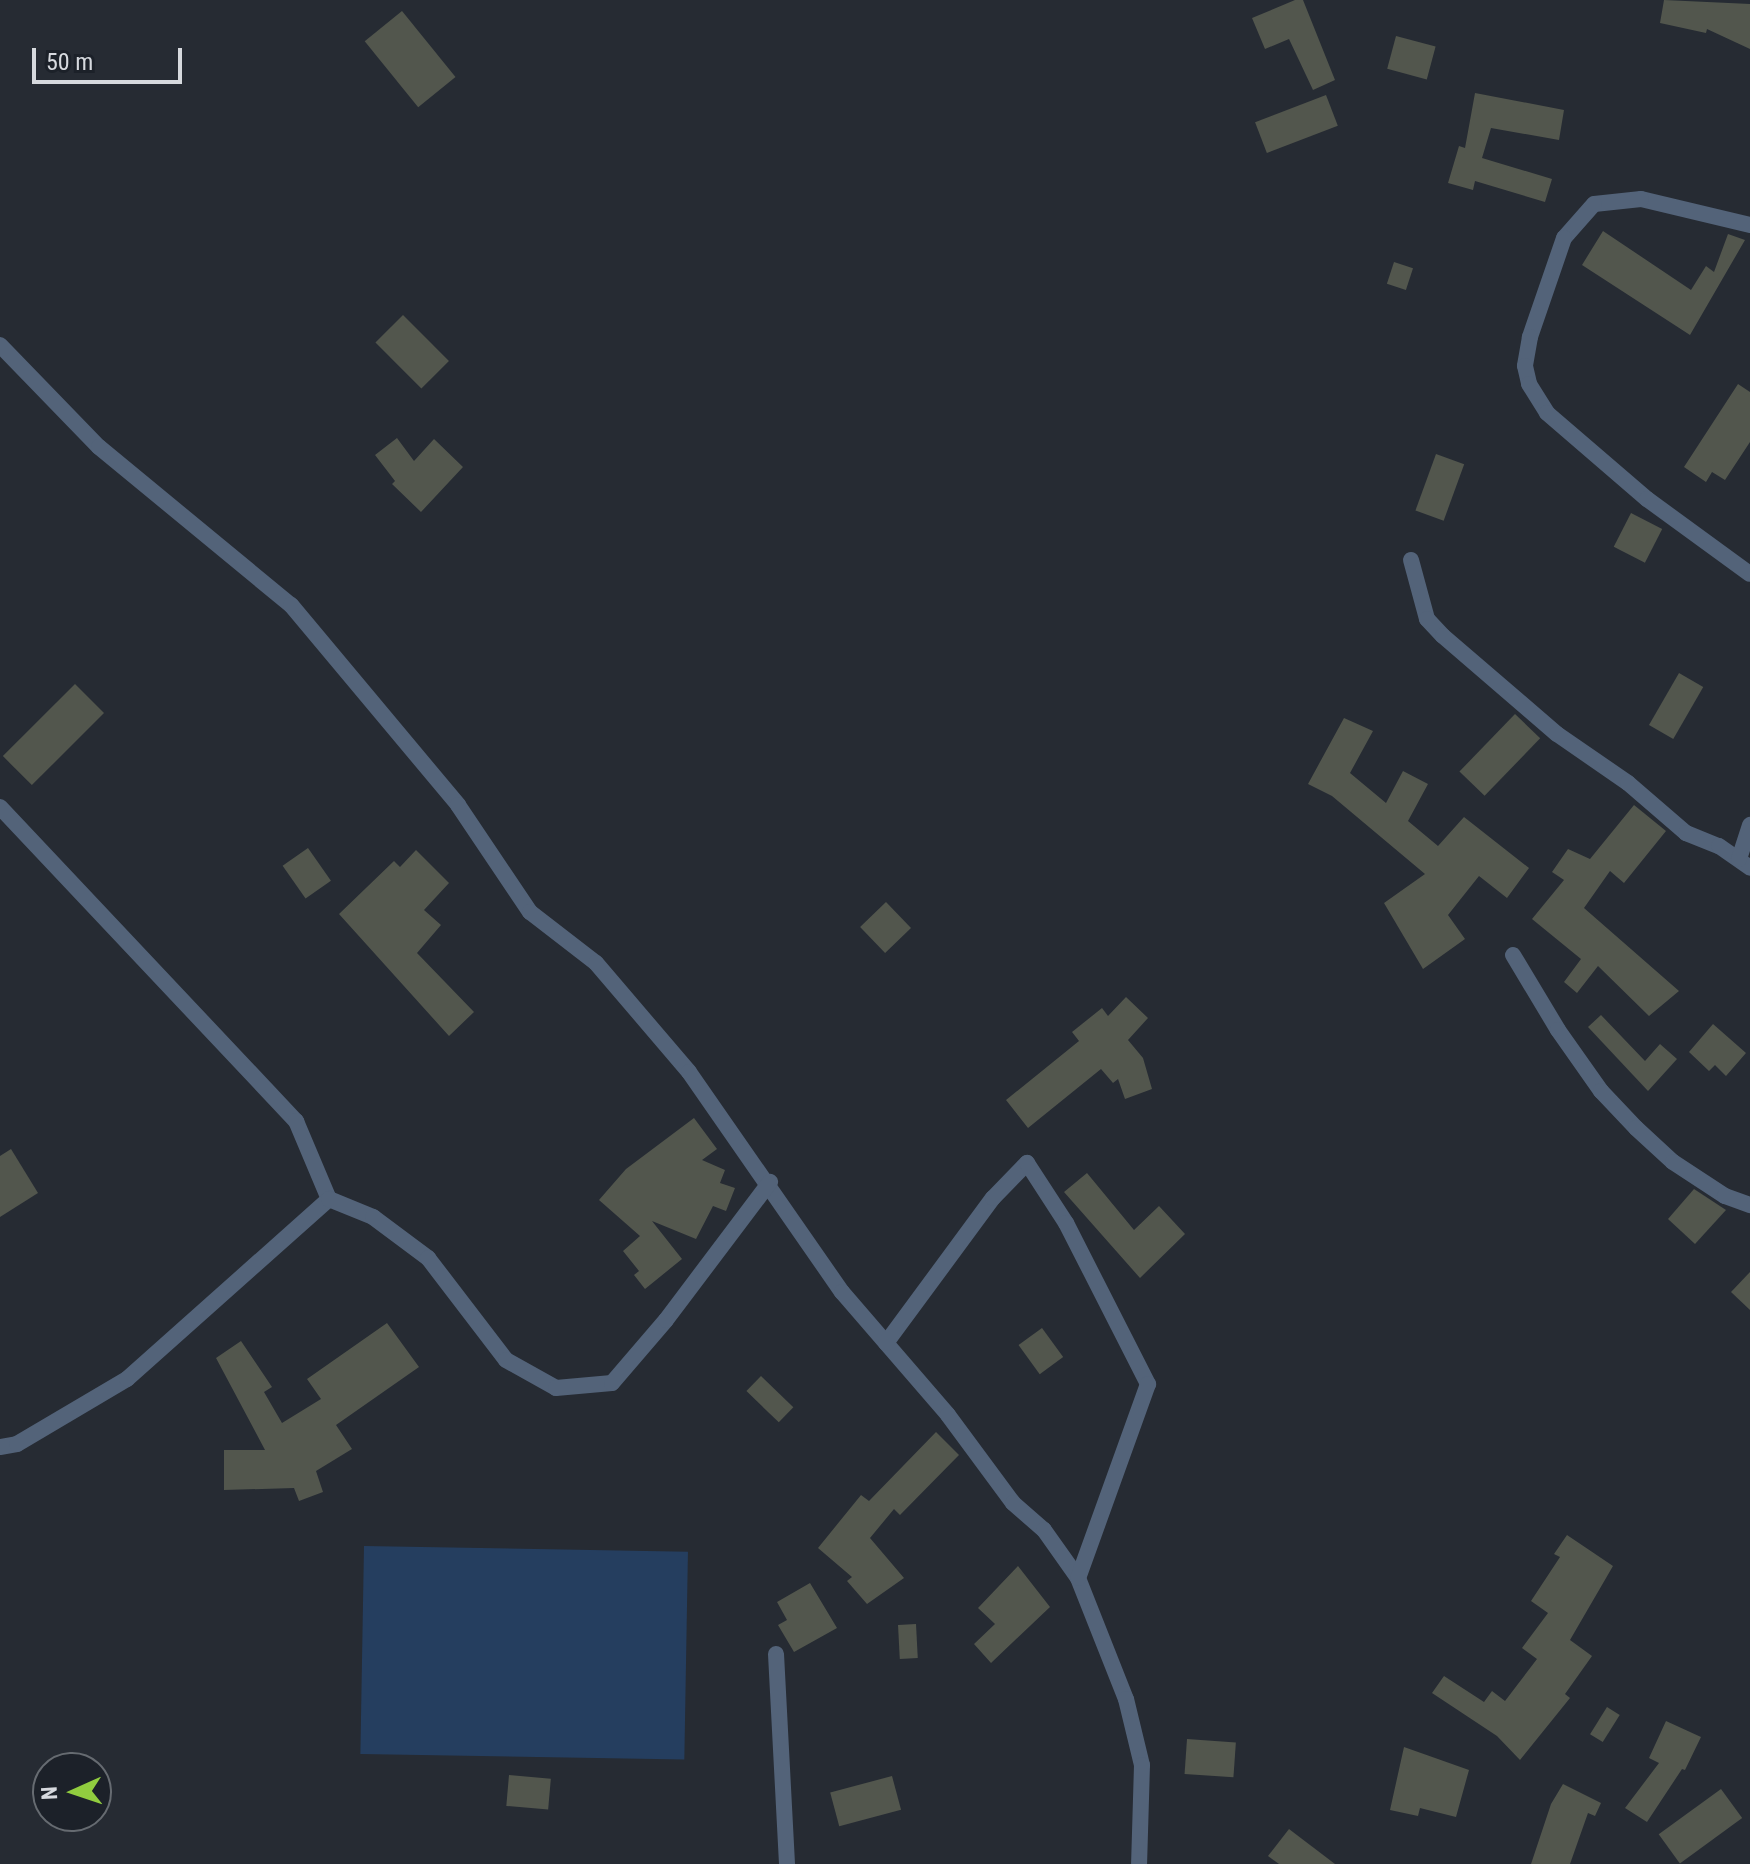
<!DOCTYPE html>
<html>
<head>
<meta charset="utf-8">
<style>
	body { margin:0 }
	#map { position:relative; width:1750px; height:1864px; overflow:hidden; background:#262b33; font-family:"Roboto Condensed",sans-serif }
	div>[style] { position:absolute }
	[style*='--x'] { left:calc(var(--x)*1px); top:calc(var(--y)*1px); width:calc(var(--w)*1px); rotate:calc(var(--a)*1deg) }
	.green>* { inset:0; background:#253e5f; transform-origin:0 0 }
	.building>* { inset:0; background:#52564d; transform-origin:0 0 }
	.street>* { height:16px; margin:-8px; padding:0 8px; transform-origin:8px; border-radius:8px; background:#536379 }
	span { translate:-50% -50%; white-space:nowrap; text-align:center; line-height:1.15; -webkit-text-stroke:8px #1c2129; paint-order:stroke }
	.north { position:absolute; left:32px; top:1752px; width:80px; height:80px; box-sizing:border-box; background:#1c2129; border:2px solid #666b71; border-radius:50%; rotate:267deg; font-size:22px; font-weight:700; line-height:32px; text-align:center; color:#d6d9de }
	.north::after { content:''; display:block; margin:auto; width:28px; height:36px; background:#91cd3f; clip-path:polygon(50% 0,100% 100%,50% 72%,0 100%) }
	.scale { position:absolute; left:32px; top:48px; width:150px; height:36px; box-sizing:border-box; border:4px solid #d6d9de; border-top:0; padding-left:10px; font-size:24px; line-height:28px; white-space:nowrap; color:#d6d9de; -webkit-text-stroke:6px #1c2129; paint-order:stroke }
</style>
</head>
<body>
<div id="map">
	<div class="green">
		<i style="left:364px;top:1546px;width:324px;height:208px;rotate:1deg"></i>
	</div>
	<div class="building">
		<i style="clip-path:polygon(1295px 0,1303px 0,1335px 80px,1313px 90px,1289px 39px,1265px 49px,1252px 18px)"></i>
		<i style="clip-path:polygon(1664px 0,1750px 4px,1750px 49px,1707px 29px,1706px 33px,1660px 23px)"></i>
		<i style="left:402px;top:11px;width:85px;height:48px;rotate:51deg"></i>
		<i style="left:1396px;top:36px;width:41px;height:34px;rotate:15deg"></i>
		<i style="clip-path:polygon(1475px 93px,1564px 110px,1559px 140px,1491px 128px,1482px 158px,1552px 179px,1545px 202px,1475px 181px,1473px 190px,1448px 183px,1459px 146px,1465px 148px)"></i>
		<i style="left:1326px;top:95px;width:33px;height:76px;rotate:69deg"></i>
		<i style="clip-path:polygon(1603px 231px,1691px 290px,1706px 266px,1714px 272px,1728px 234px,1745px 240px,1690px 335px,1582px 265px)"></i>
		<i style="left:1394px;top:262px;width:20px;height:23px;rotate:18deg"></i>
		<i style="left:403px;top:315px;width:65px;height:39px;rotate:45deg"></i>
		<i style="clip-path:polygon(1738px 384px,1750px 392px,1750px 442px,1725px 480px,1712px 472px,1706px 482px,1684px 467px)"></i>
		<i style="clip-path:polygon(397px 438px,414px 461px,434px 439px,463px 467px,421px 512px,392px 484px,395px 481px,375px 455px)"></i>
		<i style="left:1436px;top:454px;width:30px;height:60px;rotate:20deg"></i>
		<i style="left:1631px;top:513px;width:35px;height:38px;rotate:27deg"></i>
		<i style="left:1679px;top:673px;width:28px;height:60px;rotate:30deg"></i>
		<i style="left:75px;top:684px;width:41px;height:102px;rotate:45deg"></i>
		<i style="left:1515px;top:714px;width:35px;height:80px;rotate:44deg"></i>
		<i style="clip-path:polygon(1344px 718px,1373px 731px,1350px 773px,1386px 803px,1403px 771px,1428px 784px,1408px 821px,1438px 846px,1464px 817px,1529px 868px,1507px 898px,1479px 876px,1448px 915px,1465px 939px,1423px 969px,1384px 903px,1425px 874px,1332px 796px,1308px 784px)"></i>
		<i style="clip-path:polygon(1634px 805px,1666px 831px,1624px 883px,1610px 871px,1584px 908px,1679px 991px,1649px 1016px,1598px 966px,1577px 993px,1564px 982px,1581px 959px,1532px 919px,1564px 880px,1552px 872px,1568px 849px,1590px 859px)"></i>
		<i style="left:308px;top:848px;width:40px;height:31px;rotate:55deg"></i>
		<i style="clip-path:polygon(416px 850px,449px 883px,424px 910px,441px 925px,417px 953px,474px 1012px,449px 1036px,339px 914px,394px 861px,400px 867px)"></i>
		<i style="left:886px;top:902px;width:36px;height:36px;rotate:46deg"></i>
		<i style="clip-path:polygon(1126px 997px,1148px 1018px,1128px 1040px,1143px 1058px,1152px 1089px,1125px 1099px,1118px 1079px,1113px 1083px,1101px 1069px,1028px 1128px,1006px 1100px,1079px 1041px,1072px 1032px,1102px 1008px,1108px 1016px)"></i>
		<i style="clip-path:polygon(1601px 1015px,1645px 1061px,1660px 1044px,1677px 1059px,1648px 1091px,1588px 1027px)"></i>
		<i style="clip-path:polygon(1713px 1024px,1746px 1053px,1726px 1076px,1715px 1065px,1709px 1071px,1689px 1052px)"></i>
		<i style="clip-path:polygon(694px 1118px,717px 1149px,702px 1160px,725px 1170px,720px 1183px,735px 1188px,726px 1211px,713px 1206px,696px 1239px,652px 1221px,682px 1259px,645px 1289px,634px 1275px,639px 1271px,623px 1251px,640px 1236px,599px 1200px,626px 1169px)"></i>
		<i style="clip-path:polygon(11px 1149px,38px 1193px,0 1217px,0 1156px)"></i>
		<i style="clip-path:polygon(1087px 1173px,1134px 1230px,1159px 1206px,1185px 1234px,1140px 1278px,1064px 1192px)"></i>
		<i style="clip-path:polygon(1694px 1189px,1726px 1210px,1695px 1244px,1668px 1219px)"></i>
		<i style="clip-path:polygon(1750px 1272px,1750px 1310px,1731px 1292px)"></i>
		<i style="clip-path:polygon(387px 1323px,419px 1367px,336px 1425px,352px 1449px,316px 1471px,323px 1492px,299px 1501px,294px 1488px,224px 1490px,224px 1450px,265px 1450px,216px 1358px,241px 1341px,272px 1387px,264px 1392px,282px 1423px,321px 1399px,307px 1379px)"></i>
		<i style="left:1042px;top:1328px;width:36px;height:29px;rotate:54deg"></i>
		<i style="left:761px;top:1376px;width:45px;height:21px;rotate:44deg"></i>
		<i style="clip-path:polygon(936px 1432px,959px 1455px,900px 1515px,894px 1509px,870px 1538px,904px 1578px,867px 1604px,847px 1581px,852px 1577px,818px 1548px,861px 1495px,869px 1501px)"></i>
		<i style="clip-path:polygon(1567px 1535px,1613px 1566px,1570px 1640px,1592px 1656px,1565px 1694px,1570px 1698px,1520px 1760px,1497px 1736px,1432px 1693px,1444px 1676px,1484px 1702px,1492px 1691px,1505px 1701px,1537px 1659px,1522px 1648px,1548px 1613px,1531px 1601px,1560px 1557px,1554px 1554px)"></i>
		<i style="clip-path:polygon(1018px 1566px,1050px 1607px,991px 1663px,974px 1644px,995px 1624px,978px 1608px)"></i>
		<i style="clip-path:polygon(810px 1583px,837px 1628px,794px 1652px,778px 1625px,787px 1620px,777px 1602px)"></i>
		<i style="left:916px;top:1624px;width:34px;height:18px;rotate:87deg"></i>
		<i style="left:1607px;top:1707px;width:15px;height:32px;rotate:32deg"></i>
		<i style="clip-path:polygon(1666px 1721px,1701px 1737px,1685px 1770px,1682px 1769px,1647px 1822px,1625px 1808px,1659px 1763px,1649px 1758px)"></i>
		<i style="left:1187px;top:1739px;width:49px;height:35px;rotate:4deg"></i>
		<i style="clip-path:polygon(1404px 1747px,1469px 1770px,1456px 1817px,1420px 1808px,1418px 1816px,1390px 1810px)"></i>
		<i style="left:509px;top:1775px;width:42px;height:31px;rotate:5deg"></i>
		<i style="left:892px;top:1776px;width:35px;height:64px;rotate:75deg"></i>
		<i style="clip-path:polygon(1563px 1784px,1601px 1803px,1595px 1816px,1588px 1813px,1570px 1864px,1531px 1864px,1551px 1804px)"></i>
		<i style="left:1721px;top:1789px;width:36px;height:77px;rotate:54deg"></i>
		<i style="clip-path:polygon(1289px 1829px,1335px 1864px,1279px 1864px,1268px 1856px)"></i>
	</div>
	<div class="street">
		<i style="--x:1750;--y:225;--w:112;--a:-166.6"></i>
		<i style="--x:1641;--y:199;--w:47;--a:173.9"></i>
		<i style="--x:1594;--y:204;--w:45;--a:131.4"></i>
		<i style="--x:1564;--y:238;--w:105;--a:109"></i>
		<i style="--x:1530;--y:337;--w:29;--a:100"></i>
		<i style="--x:1525;--y:366;--w:18;--a:77"></i>
		<i style="--x:1529;--y:384;--w:34;--a:58"></i>
		<i style="--x:1547;--y:413;--w:132;--a:40.7"></i>
		<i style="--x:1647;--y:499;--w:127;--a:36.1"></i>
		<i style="--x:0;--y:345;--w:142;--a:45.9"></i>
		<i style="--x:99;--y:447;--w:249;--a:39.5"></i>
		<i style="--x:291;--y:605;--w:261;--a:50.1"></i>
		<i style="--x:458;--y:805;--w:129;--a:56.1"></i>
		<i style="--x:530;--y:912;--w:83;--a:37.7"></i>
		<i style="--x:596;--y:963;--w:143;--a:49.5"></i>
		<i style="--x:689;--y:1072;--w:268;--a:55.2"></i>
		<i style="--x:842;--y:1292;--w:162;--a:49.2"></i>
		<i style="--x:948;--y:1415;--w:109;--a:53.5"></i>
		<i style="--x:1013;--y:1503;--w:41;--a:41.1"></i>
		<i style="--x:1044;--y:1530;--w:59;--a:54.7"></i>
		<i style="--x:1078;--y:1578;--w:130;--a:68.4"></i>
		<i style="--x:1126;--y:1699;--w:68;--a:76.4"></i>
		<i style="--x:1142;--y:1765;--w:99;--a:91.7"></i>
		<i style="--x:1411;--y:560;--w:61;--a:74.8"></i>
		<i style="--x:1427;--y:619;--w:23;--a:47"></i>
		<i style="--x:1443;--y:636;--w:150;--a:40.7"></i>
		<i style="--x:1557;--y:734;--w:86;--a:34.6"></i>
		<i style="--x:1628;--y:783;--w:77;--a:40.8"></i>
		<i style="--x:1686;--y:833;--w:35;--a:22"></i>
		<i style="--x:1719;--y:846;--w:38;--a:35"></i>
		<i style="--x:0;--y:807;--w:432;--a:46.7"></i>
		<i style="--x:296;--y:1121;--w:85;--a:67.1"></i>
		<i style="--x:1739;--y:859;--w:36;--a:-72"></i>
		<i style="--x:1513;--y:955;--w:87;--a:59"></i>
		<i style="--x:1558;--y:1030;--w:75;--a:54.8"></i>
		<i style="--x:1601;--y:1091;--w:51;--a:46.6"></i>
		<i style="--x:1636;--y:1128;--w:50;--a:42.6"></i>
		<i style="--x:1673;--y:1162;--w:62;--a:33.2"></i>
		<i style="--x:1725;--y:1196;--w:27;--a:20"></i>
		<i style="--x:886;--y:1343;--w:180;--a:-53.6"></i>
		<i style="--x:993;--y:1198;--w:49;--a:-45.8"></i>
		<i style="--x:1027;--y:1163;--w:72;--a:57"></i>
		<i style="--x:1066;--y:1223;--w:181;--a:63"></i>
		<i style="--x:1148;--y:1384;--w:206;--a:109.8"></i>
		<i style="--x:0;--y:1447;--w:17;--a:-10"></i>
		<i style="--x:17;--y:1444;--w:128;--a:-30.6"></i>
		<i style="--x:127;--y:1379;--w:271;--a:-41.7"></i>
		<i style="--x:329;--y:1199;--w:48;--a:22.2"></i>
		<i style="--x:373;--y:1217;--w:69;--a:36.7"></i>
		<i style="--x:428;--y:1258;--w:128;--a:52.6"></i>
		<i style="--x:506;--y:1360;--w:57;--a:29.2"></i>
		<i style="--x:556;--y:1388;--w:56;--a:-5.1"></i>
		<i style="--x:612;--y:1383;--w:83;--a:-49.4"></i>
		<i style="--x:666;--y:1320;--w:173;--a:-53"></i>
		<i style="--x:776;--y:1654;--w:210;--a:87"></i>
	</div>
	<div class="north">N</div>
	<div class="scale">50 m</div>
</div>
</body>
</html>
